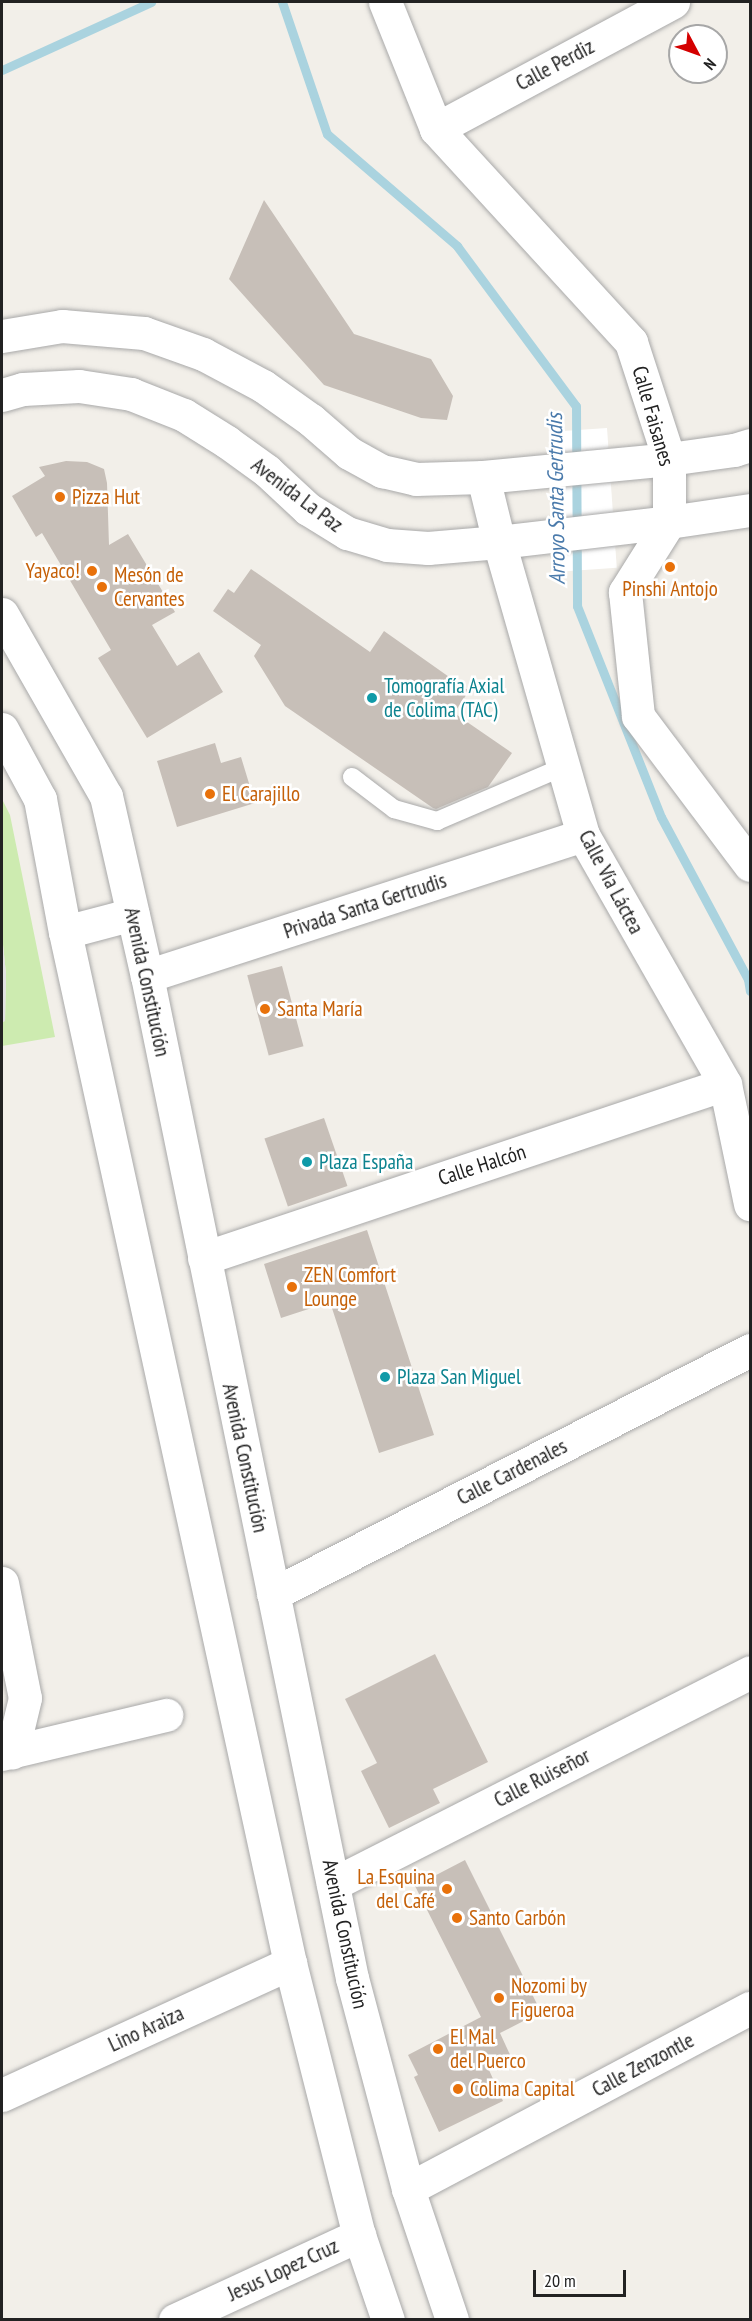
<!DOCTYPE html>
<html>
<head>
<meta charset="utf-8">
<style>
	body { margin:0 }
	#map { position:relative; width:752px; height:2321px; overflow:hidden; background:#f2efe9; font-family:"PT Sans Narrow",sans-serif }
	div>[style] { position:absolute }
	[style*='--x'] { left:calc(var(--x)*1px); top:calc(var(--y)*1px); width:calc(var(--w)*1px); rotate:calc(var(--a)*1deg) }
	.grass>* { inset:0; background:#cdebb0 }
	.parking>* { inset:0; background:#e2e2e2 }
	.pier>* { inset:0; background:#fff; transform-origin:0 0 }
	.stream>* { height:9px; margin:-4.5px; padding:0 4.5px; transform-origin:4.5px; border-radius:4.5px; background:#aad3df }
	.building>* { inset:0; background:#c7bfb8; transform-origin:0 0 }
	.roads { filter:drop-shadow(0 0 2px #a9a9a9) drop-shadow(0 0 2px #a9a9a9) }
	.service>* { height:18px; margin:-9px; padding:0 9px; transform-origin:9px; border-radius:9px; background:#fff }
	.minor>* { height:33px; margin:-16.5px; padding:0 16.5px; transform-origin:16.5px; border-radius:16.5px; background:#fff }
	.tertiary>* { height:33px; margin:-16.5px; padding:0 16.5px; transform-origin:16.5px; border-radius:16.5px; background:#fff }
	.dots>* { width:16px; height:16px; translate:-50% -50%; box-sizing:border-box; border:3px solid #fff; border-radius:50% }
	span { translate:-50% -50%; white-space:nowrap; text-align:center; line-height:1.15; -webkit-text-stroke:5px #fff; paint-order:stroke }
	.street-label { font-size:21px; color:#222 }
	.food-label { font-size:21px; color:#c56008 }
	.left { translate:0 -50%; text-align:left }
	.right { translate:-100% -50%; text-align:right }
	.culture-label { font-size:21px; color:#0d838f }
	.water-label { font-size:22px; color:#4a7aab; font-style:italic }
	.frame { position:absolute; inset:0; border:3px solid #222; pointer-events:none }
	.north { position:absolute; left:668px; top:24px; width:60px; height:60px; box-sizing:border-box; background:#fff; border:2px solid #a7a7a7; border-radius:50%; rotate:131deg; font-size:16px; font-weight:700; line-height:24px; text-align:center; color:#222 }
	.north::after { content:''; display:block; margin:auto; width:21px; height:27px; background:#d40000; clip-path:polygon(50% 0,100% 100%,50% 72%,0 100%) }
	.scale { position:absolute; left:533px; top:2270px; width:93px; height:27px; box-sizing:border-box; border:3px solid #222; border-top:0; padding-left:8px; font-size:18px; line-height:21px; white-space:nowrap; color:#222; -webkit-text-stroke:4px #fff; paint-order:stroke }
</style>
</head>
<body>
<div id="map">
	<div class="grass">
		<i style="clip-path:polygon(2px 799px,10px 815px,55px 1037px,2px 1046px,2px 1022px,5px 1021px,6px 974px,2px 935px)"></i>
	</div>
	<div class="parking">
		<i style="clip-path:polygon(2px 935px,6px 974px,5px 1021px,2px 1022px)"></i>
	</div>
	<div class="pier">
		<i style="left:607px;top:428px;width:140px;height:58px;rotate:86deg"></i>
	</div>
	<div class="stream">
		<i style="--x:282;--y:2;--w:139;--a:71.2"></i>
		<i style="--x:327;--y:134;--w:172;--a:40.7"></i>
		<i style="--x:457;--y:246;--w:199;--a:53.4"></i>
		<i style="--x:576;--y:406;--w:200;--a:89.7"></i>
		<i style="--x:577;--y:606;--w:227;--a:68.3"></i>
		<i style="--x:661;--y:817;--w:184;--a:61.8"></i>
		<i style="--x:748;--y:979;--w:12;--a:81"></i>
		<i style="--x:2;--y:70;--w:164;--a:-24.5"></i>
	</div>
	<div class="building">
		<i style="clip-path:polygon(264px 200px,354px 334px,431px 359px,453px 396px,447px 420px,421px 418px,324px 385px,229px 279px)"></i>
		<i style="clip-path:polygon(66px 461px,87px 462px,104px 469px,107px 483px,109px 545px,128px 534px,175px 612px,152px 625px,177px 666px,199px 652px,223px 692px,147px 738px,98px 658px,111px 650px,42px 533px,36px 537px,12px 496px,45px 476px,39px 467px)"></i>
		<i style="clip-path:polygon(251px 569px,370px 652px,384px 631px,469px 691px,454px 713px,512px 753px,488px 787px,436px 809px,433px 808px,285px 706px,254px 656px,261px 645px,213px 611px,228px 589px,234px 593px)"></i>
		<i style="clip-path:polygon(215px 743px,221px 763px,241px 757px,255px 803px,177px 827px,157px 761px)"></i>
		<i style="left:282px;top:966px;width:83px;height:36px;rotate:75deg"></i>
		<i style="left:324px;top:1118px;width:72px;height:63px;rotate:71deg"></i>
		<i style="clip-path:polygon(367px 1230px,434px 1435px,379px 1453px,330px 1302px,281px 1318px,264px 1264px)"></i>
		<i style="clip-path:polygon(435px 1654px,488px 1762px,433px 1789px,440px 1803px,389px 1828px,361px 1771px,377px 1763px,345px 1699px)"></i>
		<i style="clip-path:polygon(465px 1860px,541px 2012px,500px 2033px,512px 2059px,489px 2070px,503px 2101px,439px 2132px,414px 2077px,418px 2075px,408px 2055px,481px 2017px,415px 1886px)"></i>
	</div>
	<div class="roads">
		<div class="service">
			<i style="--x:352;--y:777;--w:53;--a:37.3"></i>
			<i style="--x:394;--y:809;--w:45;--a:15.6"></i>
			<i style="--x:437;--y:821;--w:137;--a:-23.2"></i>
		</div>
		<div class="minor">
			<i style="--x:385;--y:2;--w:137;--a:68.1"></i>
			<i style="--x:436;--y:129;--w:289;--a:47.5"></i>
			<i style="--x:631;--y:342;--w:123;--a:72"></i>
			<i style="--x:669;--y:459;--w:63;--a:90"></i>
			<i style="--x:669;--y:522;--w:83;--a:122.2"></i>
			<i style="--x:625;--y:592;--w:125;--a:84"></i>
			<i style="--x:638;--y:716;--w:186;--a:53.1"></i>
			<i style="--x:436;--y:129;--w:269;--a:-28.2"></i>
			<i style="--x:483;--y:477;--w:67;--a:76.2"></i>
			<i style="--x:499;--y:542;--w:305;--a:74"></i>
			<i style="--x:583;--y:835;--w:287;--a:60.3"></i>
			<i style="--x:725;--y:1084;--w:123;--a:78.2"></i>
			<i style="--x:147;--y:976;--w:458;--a:-17.9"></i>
			<i style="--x:204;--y:1258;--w:549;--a:-18.47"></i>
			<i style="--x:2;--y:1583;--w:117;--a:78.7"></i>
			<i style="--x:25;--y:1698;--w:56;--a:103.5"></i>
			<i style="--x:273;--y:1594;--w:536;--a:-27.09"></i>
			<i style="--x:2;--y:1754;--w:169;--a:-13.4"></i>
			<i style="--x:333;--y:1884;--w:468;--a:-26.9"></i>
			<i style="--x:2;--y:2095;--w:317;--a:-24.6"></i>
			<i style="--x:408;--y:2189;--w:387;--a:-27.9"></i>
			<i style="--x:175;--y:2320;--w:203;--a:-24.8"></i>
		</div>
		<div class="tertiary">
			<i style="--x:2;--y:336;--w:61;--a:-9.5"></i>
			<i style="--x:62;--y:326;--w:82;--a:4.9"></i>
			<i style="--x:144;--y:333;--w:63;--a:19.6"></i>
			<i style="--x:203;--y:354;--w:68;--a:28.1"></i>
			<i style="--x:263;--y:386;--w:59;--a:35.3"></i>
			<i style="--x:311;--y:420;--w:50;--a:41"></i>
			<i style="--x:349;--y:453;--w:38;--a:29"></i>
			<i style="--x:382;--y:471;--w:35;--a:13"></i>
			<i style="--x:416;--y:479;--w:67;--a:-1.7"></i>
			<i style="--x:483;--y:477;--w:187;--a:-5.5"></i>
			<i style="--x:669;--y:459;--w:66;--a:-7.9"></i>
			<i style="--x:734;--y:450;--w:17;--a:-17"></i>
			<i style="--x:2;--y:395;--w:22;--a:-16"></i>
			<i style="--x:23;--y:389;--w:56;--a:-3.1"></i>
			<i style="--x:79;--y:386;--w:53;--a:8.7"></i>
			<i style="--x:131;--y:394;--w:57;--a:21.6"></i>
			<i style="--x:184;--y:415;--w:51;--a:32.1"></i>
			<i style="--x:227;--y:442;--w:49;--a:35.9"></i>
			<i style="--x:267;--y:471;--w:56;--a:42.8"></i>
			<i style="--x:308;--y:509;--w:46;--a:31.6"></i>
			<i style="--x:347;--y:533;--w:42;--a:16.7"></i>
			<i style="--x:387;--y:545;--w:41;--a:4.2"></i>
			<i style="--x:428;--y:548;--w:71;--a:-4.8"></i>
			<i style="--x:499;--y:542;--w:171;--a:-6.7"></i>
			<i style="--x:669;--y:522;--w:82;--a:-8.4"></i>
			<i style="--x:2;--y:614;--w:210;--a:60.3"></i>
			<i style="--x:106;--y:796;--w:185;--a:77.2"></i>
			<i style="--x:147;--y:976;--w:1023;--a:78.44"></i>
			<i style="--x:352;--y:1978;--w:218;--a:75.1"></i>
			<i style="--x:408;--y:2189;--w:138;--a:71.4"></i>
			<i style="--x:2;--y:729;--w:80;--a:61.5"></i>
			<i style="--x:40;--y:799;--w:135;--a:79.4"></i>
			<i style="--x:65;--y:932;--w:1055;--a:77.69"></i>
			<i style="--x:290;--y:1963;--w:281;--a:75.8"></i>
			<i style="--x:359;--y:2235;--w:90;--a:71.2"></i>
			<i style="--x:65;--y:932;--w:70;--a:-14.8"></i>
		</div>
	</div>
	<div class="dots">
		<i style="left:60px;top:497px;background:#e8710a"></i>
		<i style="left:670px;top:567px;background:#e8710a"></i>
		<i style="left:92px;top:571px;background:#e8710a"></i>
		<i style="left:102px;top:587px;background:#e8710a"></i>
		<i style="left:372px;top:698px;background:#0f9aa8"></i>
		<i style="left:210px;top:794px;background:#e8710a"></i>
		<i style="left:265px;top:1009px;background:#e8710a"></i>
		<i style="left:307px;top:1162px;background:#0f9aa8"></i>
		<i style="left:292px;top:1287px;background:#e8710a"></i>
		<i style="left:385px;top:1377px;background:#0f9aa8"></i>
		<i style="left:447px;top:1889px;background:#e8710a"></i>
		<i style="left:457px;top:1918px;background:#e8710a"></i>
		<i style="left:499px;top:1998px;background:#e8710a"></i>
		<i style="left:438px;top:2049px;background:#e8710a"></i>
		<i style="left:458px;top:2089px;background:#e8710a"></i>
	</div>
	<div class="street-label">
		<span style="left:555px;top:65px;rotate:-28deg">Calle Perdiz</span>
		<span style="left:653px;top:416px;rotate:74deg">Calle Faisanes</span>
		<span style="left:297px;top:495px;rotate:37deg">Avenida La Paz</span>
		<span style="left:611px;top:882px;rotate:62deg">Calle Vía Láctea</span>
		<span style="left:365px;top:906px;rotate:-18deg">Privada Santa Gertrudis</span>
		<span style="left:147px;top:982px;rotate:78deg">Avenida Constitución</span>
		<span style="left:482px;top:1165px;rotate:-18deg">Calle Halcón</span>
		<span style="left:245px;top:1458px;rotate:78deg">Avenida Constitución</span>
		<span style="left:512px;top:1472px;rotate:-27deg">Calle Cardenales</span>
		<span style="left:542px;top:1778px;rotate:-27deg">Calle Ruiseñor</span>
		<span style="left:345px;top:1934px;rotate:78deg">Avenida Constitución</span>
		<span style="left:146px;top:2029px;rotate:-25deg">Lino Araiza</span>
		<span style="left:643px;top:2065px;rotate:-28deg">Calle Zenzontle</span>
		<span style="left:283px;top:2270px;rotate:-25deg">Jesus Lopez Cruz</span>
	</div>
	<div class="food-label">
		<span class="left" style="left:72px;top:497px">Pizza Hut</span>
		<span class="right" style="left:80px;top:571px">Yayaco!</span>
		<span class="left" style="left:114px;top:587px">Mesón de<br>Cervantes</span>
		<span style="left:670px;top:589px">Pinshi Antojo</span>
		<span class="left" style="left:222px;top:794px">El Carajillo</span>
		<span class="left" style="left:277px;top:1009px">Santa María</span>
		<span class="left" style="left:304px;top:1287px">ZEN Comfort<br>Lounge</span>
		<span class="right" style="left:435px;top:1889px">La Esquina<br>del Café</span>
		<span class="left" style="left:469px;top:1918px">Santo Carbón</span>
		<span class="left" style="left:511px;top:1998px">Nozomi by<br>Figueroa</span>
		<span class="left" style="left:450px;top:2049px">El Mal<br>del Puerco</span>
		<span class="left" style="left:470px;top:2089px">Colima Capital</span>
	</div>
	<div class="culture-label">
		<span class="left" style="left:384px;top:698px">Tomografía Axial<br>de Colima (TAC)</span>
		<span class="left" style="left:319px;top:1162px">Plaza España</span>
		<span class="left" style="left:397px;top:1377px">Plaza San Miguel</span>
	</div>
	<div class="water-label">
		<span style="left:556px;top:499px;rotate:-91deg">Arroyo Santa Gertrudis</span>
	</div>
	<div class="frame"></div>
	<div class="north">N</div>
	<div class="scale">20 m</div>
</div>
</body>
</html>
